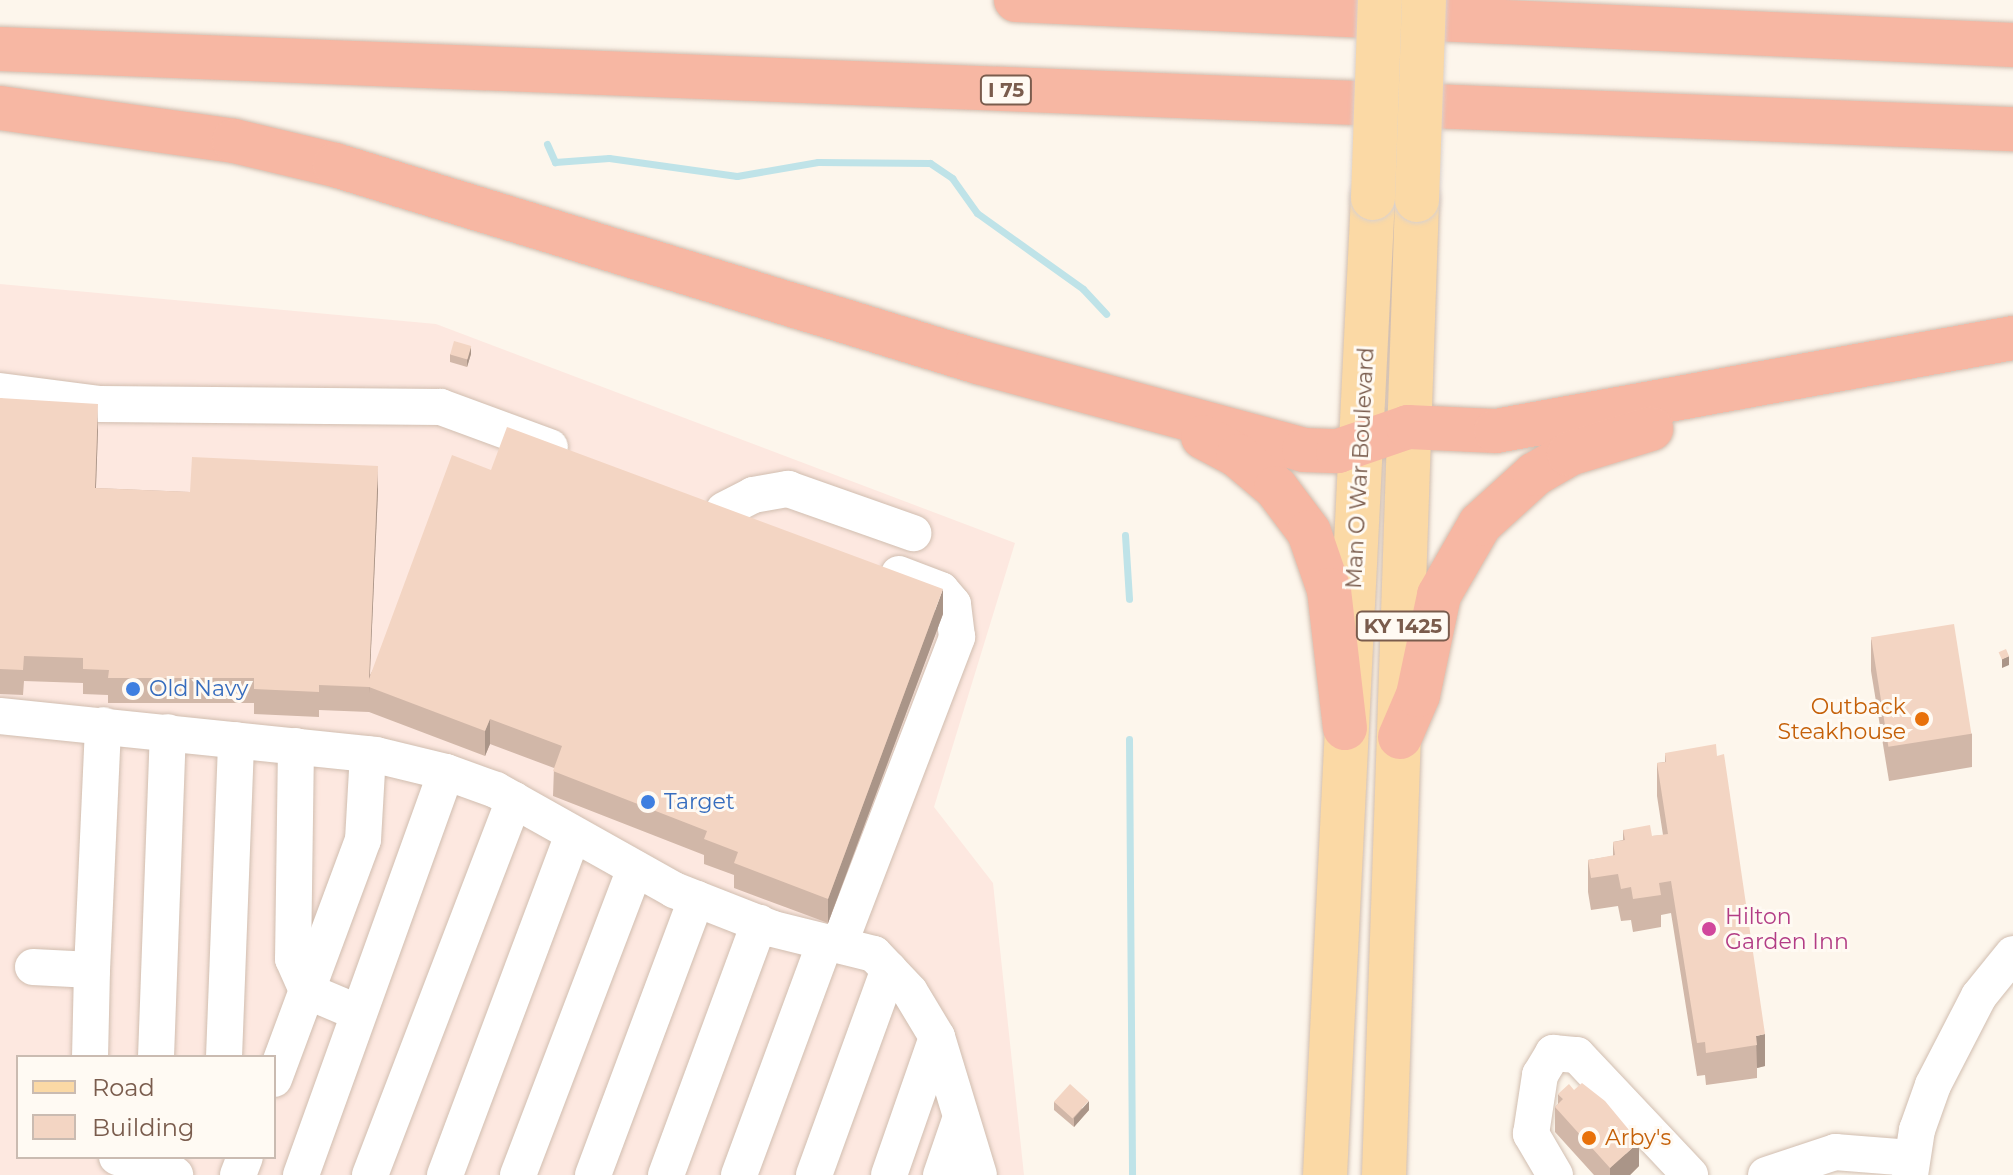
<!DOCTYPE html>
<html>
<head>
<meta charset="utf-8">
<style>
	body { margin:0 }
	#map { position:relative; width:2013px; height:1175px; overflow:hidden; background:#fdf6ec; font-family:Montserrat,sans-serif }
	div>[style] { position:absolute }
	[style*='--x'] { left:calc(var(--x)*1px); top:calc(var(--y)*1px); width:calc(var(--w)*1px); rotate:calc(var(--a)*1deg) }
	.commercial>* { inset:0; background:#fde8e0 }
	.stream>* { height:7px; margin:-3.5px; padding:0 3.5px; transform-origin:3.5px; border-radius:3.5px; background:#bfe3e8 }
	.roads { filter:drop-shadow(0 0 2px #d1beb0) drop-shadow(0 0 2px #d1beb0) }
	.minor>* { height:36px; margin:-18px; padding:0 18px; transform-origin:18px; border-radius:18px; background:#fff }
	.major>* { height:44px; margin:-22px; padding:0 22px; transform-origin:22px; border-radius:22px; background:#fbd9a5 }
	.highway>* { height:44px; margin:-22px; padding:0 22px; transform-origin:22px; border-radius:22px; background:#f7b7a3 }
	.bridges { filter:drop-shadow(0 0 2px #dad1cd) drop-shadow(0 0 2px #dad1cd) }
	.major-bridge>* { height:44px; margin:-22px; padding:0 22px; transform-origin:22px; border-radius:22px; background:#fbd9a5 }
	.wall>* { inset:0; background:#d1b7a8 }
	.shaded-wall>* { inset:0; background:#aa9588 }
	.building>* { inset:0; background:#f3d5c3; transform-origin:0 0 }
	.dots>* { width:22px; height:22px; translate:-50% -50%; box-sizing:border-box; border:4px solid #fffaf3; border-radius:50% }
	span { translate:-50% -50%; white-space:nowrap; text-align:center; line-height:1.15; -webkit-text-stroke:6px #fffaf3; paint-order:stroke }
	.shield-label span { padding:2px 6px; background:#fffaf3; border:2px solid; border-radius:6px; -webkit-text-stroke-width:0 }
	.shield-label { font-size:20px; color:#7a5c4d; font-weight:700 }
	.street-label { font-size:22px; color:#7a5c4d }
	.shop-label { font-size:22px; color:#366cbe }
	.left { translate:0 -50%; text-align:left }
	.food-label { font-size:22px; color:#c56008 }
	.right { translate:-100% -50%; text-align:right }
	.hotel-label { font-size:22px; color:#b23c85 }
	.legend { position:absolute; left:16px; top:1055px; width:260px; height:104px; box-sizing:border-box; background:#fffaf3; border:2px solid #cabbb1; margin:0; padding:10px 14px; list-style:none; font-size:24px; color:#7a5c4d }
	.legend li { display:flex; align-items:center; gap:16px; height:40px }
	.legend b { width:40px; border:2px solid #cabbb1 }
</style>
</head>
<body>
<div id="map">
	<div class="commercial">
		<i style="clip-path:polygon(evenodd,0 284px,436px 324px,1015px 543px,934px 807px,993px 883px,1024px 1175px,0 1175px,0 284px,18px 1057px,274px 1057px,274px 1157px,18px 1157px,18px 1057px)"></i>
	</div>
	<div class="stream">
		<i style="--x:547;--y:144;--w:20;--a:66"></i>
		<i style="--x:555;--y:162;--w:54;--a:-4.2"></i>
		<i style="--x:609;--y:158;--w:129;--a:8"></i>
		<i style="--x:737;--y:176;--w:82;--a:-9.8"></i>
		<i style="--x:818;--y:162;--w:112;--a:0.5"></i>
		<i style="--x:930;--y:163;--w:27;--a:34"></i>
		<i style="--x:952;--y:178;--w:43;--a:54.5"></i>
		<i style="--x:977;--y:213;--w:130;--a:35.6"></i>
		<i style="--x:1083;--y:289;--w:34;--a:47"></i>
		<i style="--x:1125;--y:535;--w:64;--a:86.4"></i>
		<i style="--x:1129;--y:739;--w:436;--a:89.6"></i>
	</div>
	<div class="roads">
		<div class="minor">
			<i style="--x:0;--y:391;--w:101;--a:7.4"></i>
			<i style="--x:100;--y:404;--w:341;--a:0.5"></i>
			<i style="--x:441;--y:407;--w:116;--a:20.2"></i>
			<i style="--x:724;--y:510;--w:33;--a:-27"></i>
			<i style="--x:753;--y:495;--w:36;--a:-10"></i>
			<i style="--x:788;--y:489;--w:133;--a:19.4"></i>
			<i style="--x:0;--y:716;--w:378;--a:5.9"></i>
			<i style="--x:376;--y:755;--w:72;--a:13.7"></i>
			<i style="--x:446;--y:772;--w:53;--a:19.8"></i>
			<i style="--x:496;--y:790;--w:204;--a:29.3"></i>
			<i style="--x:674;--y:890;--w:106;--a:21.5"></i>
			<i style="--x:773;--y:929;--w:104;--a:13.9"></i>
			<i style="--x:874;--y:954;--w:52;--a:46.5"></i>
			<i style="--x:910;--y:992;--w:52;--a:59"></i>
			<i style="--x:937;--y:1037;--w:144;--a:73.1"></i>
			<i style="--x:296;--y:746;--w:213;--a:90.8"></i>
			<i style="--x:293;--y:959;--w:35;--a:66"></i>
			<i style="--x:307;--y:991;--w:56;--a:22.9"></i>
			<i style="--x:839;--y:945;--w:330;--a:-69"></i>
			<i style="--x:957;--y:637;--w:33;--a:-97"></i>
			<i style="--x:953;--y:604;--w:18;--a:-131"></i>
			<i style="--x:941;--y:590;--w:45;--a:-159.1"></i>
			<i style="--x:33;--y:967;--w:59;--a:2.9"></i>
			<i style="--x:92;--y:970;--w:87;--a:91.3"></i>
			<i style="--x:92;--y:970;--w:245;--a:-87.4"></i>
			<i style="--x:156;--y:1057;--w:325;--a:-87.9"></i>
			<i style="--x:224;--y:1057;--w:317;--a:-87.8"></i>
			<i style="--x:274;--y:1079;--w:255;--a:-69.6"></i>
			<i style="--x:363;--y:840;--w:86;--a:-86.7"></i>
			<i style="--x:117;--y:1157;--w:61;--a:17.2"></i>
			<i style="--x:238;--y:1175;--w:19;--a:-69"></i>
			<i style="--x:301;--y:1175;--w:428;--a:-70.2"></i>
			<i style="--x:370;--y:1175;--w:402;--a:-69"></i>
			<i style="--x:445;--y:1175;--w:364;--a:-69.4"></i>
			<i style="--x:518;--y:1175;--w:328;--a:-69.1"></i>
			<i style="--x:593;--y:1175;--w:295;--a:-69.5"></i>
			<i style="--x:666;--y:1175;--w:269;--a:-69.7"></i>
			<i style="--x:739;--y:1175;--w:248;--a:-69.7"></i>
			<i style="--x:814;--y:1175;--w:219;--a:-70"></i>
			<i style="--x:889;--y:1175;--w:146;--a:-70.8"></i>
			<i style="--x:941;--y:1175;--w:61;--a:-71"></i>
			<i style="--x:1555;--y:1175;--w:48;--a:-120.3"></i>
			<i style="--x:1531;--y:1134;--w:60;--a:-81.3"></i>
			<i style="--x:1540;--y:1075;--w:26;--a:-59"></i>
			<i style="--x:1553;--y:1053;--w:24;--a:5"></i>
			<i style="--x:1577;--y:1055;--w:165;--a:46.7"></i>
			<i style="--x:1766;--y:1175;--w:73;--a:-18.4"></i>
			<i style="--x:1835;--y:1152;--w:76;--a:4.5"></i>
			<i style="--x:1910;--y:1175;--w:46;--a:-81.2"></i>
			<i style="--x:1917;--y:1130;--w:48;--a:-70.4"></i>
			<i style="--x:1933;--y:1085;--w:100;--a:-62.7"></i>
			<i style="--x:1979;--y:996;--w:54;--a:-51"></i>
		</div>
		<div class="major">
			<i style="--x:1325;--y:1175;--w:978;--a:-87.19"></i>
			<i style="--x:1384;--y:1175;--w:976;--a:-88.06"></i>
		</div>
		<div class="highway">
			<i style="--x:1016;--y:0;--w:998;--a:2.58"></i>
			<i style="--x:0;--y:49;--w:2015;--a:2.28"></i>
			<i style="--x:0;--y:108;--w:236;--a:8"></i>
			<i style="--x:234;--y:141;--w:104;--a:13.4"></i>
			<i style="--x:335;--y:165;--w:673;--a:17.03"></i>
			<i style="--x:978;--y:362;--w:338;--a:15.1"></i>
			<i style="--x:1304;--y:450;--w:34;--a:2"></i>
			<i style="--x:1338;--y:451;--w:74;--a:-18.9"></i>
			<i style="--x:1408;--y:427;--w:88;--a:2.6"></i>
			<i style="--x:1496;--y:431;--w:525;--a:-10.2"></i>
			<i style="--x:1203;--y:437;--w:40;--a:28"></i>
			<i style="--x:1238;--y:456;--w:50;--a:40.1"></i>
			<i style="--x:1276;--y:488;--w:55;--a:53.1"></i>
			<i style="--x:1309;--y:532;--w:61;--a:71"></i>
			<i style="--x:1329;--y:590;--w:139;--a:83.4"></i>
			<i style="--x:1400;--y:737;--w:46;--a:-66.8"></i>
			<i style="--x:1418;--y:695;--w:102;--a:-78.1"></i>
			<i style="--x:1439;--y:595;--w:82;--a:-60"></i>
			<i style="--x:1480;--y:524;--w:74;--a:-42.3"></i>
			<i style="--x:1535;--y:474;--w:39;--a:-30"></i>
			<i style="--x:1569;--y:454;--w:86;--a:-17"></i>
		</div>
	</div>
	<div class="bridges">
		<div class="major-bridge">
			<i style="--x:1373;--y:198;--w:198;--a:-88"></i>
			<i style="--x:1417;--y:200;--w:200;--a:-88"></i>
		</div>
	</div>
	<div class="wall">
		<i style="clip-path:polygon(450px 354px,471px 354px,467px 367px,450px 362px)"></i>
		<i style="clip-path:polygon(0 398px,98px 429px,96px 488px,190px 492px,378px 491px,370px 675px,491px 470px,943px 614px,828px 923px,734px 888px,734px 875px,704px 864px,704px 855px,553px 796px,554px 768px,490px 744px,485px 756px,369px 712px,319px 710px,319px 717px,254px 714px,254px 703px,108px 703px,108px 695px,83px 694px,83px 683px,24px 681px,23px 695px,0 694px)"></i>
		<i style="clip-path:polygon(1871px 639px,1972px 734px,1972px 767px,1889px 781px,1871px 671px)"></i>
		<i style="clip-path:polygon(1665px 753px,1765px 1066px,1757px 1068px,1757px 1078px,1706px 1085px,1705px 1075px,1697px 1076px,1671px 913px,1661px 915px,1661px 927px,1633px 932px,1631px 920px,1621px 921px,1618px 906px,1591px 910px,1588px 892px,1588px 860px,1613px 856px,1613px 842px,1623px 840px,1623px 830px,1652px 836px,1663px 835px,1657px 796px,1657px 763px,1665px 762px)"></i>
		<i style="clip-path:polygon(1558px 1094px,1639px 1166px,1630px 1175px,1594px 1175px,1555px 1132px,1555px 1107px,1558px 1104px)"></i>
		<i style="clip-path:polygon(1054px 1102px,1089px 1110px,1074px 1127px,1054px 1110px)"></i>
	</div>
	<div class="shaded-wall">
		<i style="clip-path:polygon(471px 346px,471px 354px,467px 367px,467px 358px)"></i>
		<i style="clip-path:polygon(98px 404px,98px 429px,95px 513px,95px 488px)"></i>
		<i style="clip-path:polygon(378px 466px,378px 491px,369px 693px,369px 679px)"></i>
		<i style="clip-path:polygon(943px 589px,943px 614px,828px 923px,828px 899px)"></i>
		<i style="clip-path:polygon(2009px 656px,2009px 665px,2002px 668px,2002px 659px)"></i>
		<i style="clip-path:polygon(490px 719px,490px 744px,485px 756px,485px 731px)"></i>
		<i style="clip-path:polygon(1765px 1034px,1765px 1066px,1757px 1068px,1756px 1036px)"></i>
		<i style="clip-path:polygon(1089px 1101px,1089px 1110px,1074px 1127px,1074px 1118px)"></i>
		<i style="clip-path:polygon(1639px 1142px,1639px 1166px,1630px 1175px,1610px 1175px,1610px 1168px)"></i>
	</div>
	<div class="building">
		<i style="left:454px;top:341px;width:18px;height:14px;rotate:16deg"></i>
		<i style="clip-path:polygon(0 398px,98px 404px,95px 488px,190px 492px,192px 457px,378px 466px,369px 679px,452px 455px,491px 470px,507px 427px,943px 589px,828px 899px,734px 863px,738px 852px,704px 839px,707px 831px,553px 771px,562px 746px,490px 719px,485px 731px,369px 687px,319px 685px,319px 692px,254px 689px,254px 678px,108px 678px,109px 670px,83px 669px,83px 658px,24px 656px,23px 670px,0 669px)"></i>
		<i style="left:1954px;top:624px;width:111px;height:84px;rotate:81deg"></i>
		<i style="left:2006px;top:649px;width:8px;height:8px;rotate:67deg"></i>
		<i style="clip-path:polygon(1716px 744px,1717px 756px,1724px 754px,1765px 1034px,1756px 1036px,1757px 1045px,1706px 1053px,1705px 1042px,1697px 1043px,1671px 881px,1659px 883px,1661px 895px,1633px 899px,1631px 887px,1621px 889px,1618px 874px,1591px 878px,1588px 860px,1615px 855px,1613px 842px,1625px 840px,1623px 830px,1650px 825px,1652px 836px,1668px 834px,1657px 763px,1666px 762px,1665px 753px)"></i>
		<i style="clip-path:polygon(1582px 1083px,1605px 1101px,1639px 1142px,1610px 1168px,1555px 1107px,1563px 1099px,1558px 1094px,1569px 1084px,1574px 1090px)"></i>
		<i style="left:1070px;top:1084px;width:25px;height:24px;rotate:42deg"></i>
	</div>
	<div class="dots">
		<i style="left:133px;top:689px;background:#3f7fe0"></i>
		<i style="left:1922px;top:719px;background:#e8710a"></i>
		<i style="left:648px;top:802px;background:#3f7fe0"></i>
		<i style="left:1709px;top:929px;background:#d1479c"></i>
		<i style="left:1589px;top:1138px;background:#e8710a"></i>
	</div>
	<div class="shield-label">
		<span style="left:1006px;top:90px">I 75</span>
		<span style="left:1403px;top:626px">KY 1425</span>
	</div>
	<div class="street-label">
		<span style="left:1360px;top:468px;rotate:-87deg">Man O War Boulevard</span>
	</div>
	<div class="shop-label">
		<span class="left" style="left:149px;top:689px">Old Navy</span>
		<span class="left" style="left:664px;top:802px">Target</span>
	</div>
	<div class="food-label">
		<span class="right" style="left:1906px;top:719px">Outback<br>Steakhouse</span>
		<span class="left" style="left:1605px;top:1138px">Arby's</span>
	</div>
	<div class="hotel-label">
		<span class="left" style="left:1725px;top:929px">Hilton<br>Garden Inn</span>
	</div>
	<ul class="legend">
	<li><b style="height:10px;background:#fbd9a5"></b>Road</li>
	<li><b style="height:22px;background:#f3d5c3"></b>Building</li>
	</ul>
</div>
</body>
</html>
